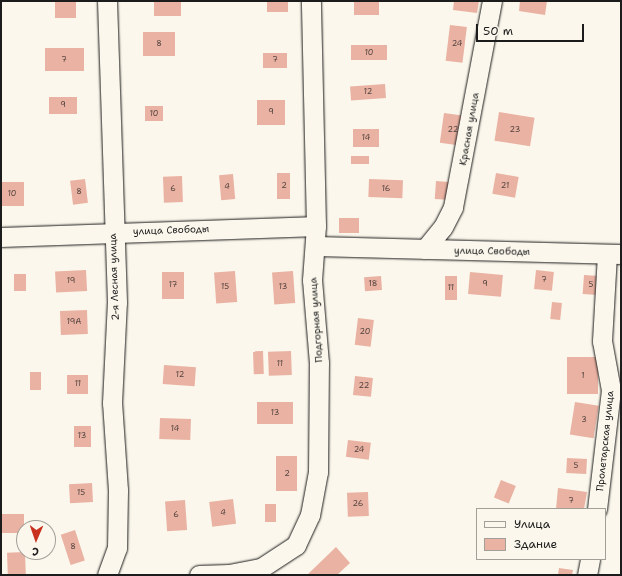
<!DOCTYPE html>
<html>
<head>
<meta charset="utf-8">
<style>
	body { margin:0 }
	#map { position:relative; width:622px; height:576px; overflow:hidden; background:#fbf7ec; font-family:"Shantell Sans",sans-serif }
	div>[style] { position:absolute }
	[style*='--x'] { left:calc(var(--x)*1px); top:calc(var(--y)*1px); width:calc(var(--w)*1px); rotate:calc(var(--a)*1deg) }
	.building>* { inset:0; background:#eab2a2; transform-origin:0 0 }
	.roads { filter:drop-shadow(0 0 1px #1c1c1c) drop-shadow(0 0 1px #1c1c1c) }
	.minor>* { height:19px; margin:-9.5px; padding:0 9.5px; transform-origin:9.5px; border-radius:9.5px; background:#fbf7ec }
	span { translate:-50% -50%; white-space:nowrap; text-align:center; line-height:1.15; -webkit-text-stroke:3px #fbf7ec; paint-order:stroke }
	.number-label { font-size:8px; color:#50423e }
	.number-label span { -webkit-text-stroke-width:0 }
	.street-label { font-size:10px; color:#1c1c1c }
	.frame { position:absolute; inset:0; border:2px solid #1c1c1c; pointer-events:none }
	.legend { position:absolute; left:476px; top:508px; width:130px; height:52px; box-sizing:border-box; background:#fbf7ec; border:1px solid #a29f99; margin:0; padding:5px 7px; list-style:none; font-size:12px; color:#1c1c1c }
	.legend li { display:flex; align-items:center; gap:8px; height:20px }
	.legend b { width:20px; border:1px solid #a29f99 }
	.north { position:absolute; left:16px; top:520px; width:40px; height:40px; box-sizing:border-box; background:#fbf7ec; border:1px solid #a29f99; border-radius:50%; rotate:182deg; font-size:11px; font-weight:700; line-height:16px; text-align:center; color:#1c1c1c }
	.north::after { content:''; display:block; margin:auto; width:14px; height:18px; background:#c8321e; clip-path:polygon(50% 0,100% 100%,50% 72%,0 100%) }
	.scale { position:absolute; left:476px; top:24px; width:108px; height:18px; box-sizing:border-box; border:2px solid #1c1c1c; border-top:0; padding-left:5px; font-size:12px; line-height:14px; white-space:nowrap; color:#1c1c1c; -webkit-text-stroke:3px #fbf7ec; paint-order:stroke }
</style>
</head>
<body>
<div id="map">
	<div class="building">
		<i style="left:55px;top:1px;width:21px;height:17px"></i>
		<i style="left:154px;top:1px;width:27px;height:15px"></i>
		<i style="left:267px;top:1px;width:21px;height:11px"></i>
		<i style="left:354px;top:1px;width:25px;height:14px"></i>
		<i style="clip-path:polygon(454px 1px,479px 1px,477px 13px,453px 10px)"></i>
		<i style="clip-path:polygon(520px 1px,547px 1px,545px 15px,519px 11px)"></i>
		<i style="left:450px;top:25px;width:17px;height:36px;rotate:7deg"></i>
		<i style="left:143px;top:32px;width:32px;height:24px"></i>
		<i style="left:387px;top:45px;width:15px;height:36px;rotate:90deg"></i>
		<i style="left:45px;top:48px;width:39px;height:23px"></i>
		<i style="left:263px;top:53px;width:24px;height:15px"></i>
		<i style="left:385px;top:84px;width:14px;height:35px;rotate:86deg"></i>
		<i style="left:49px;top:97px;width:28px;height:17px"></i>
		<i style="left:257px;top:100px;width:28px;height:25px"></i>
		<i style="left:163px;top:106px;width:15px;height:18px;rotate:90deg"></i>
		<i style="left:499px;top:112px;width:36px;height:29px;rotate:9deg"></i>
		<i style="left:444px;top:113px;width:22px;height:30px;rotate:8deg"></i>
		<i style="left:353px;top:129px;width:26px;height:18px"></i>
		<i style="left:351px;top:156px;width:18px;height:8px"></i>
		<i style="left:277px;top:173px;width:13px;height:26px"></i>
		<i style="left:496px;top:173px;width:23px;height:21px;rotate:10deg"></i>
		<i style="left:233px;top:174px;width:25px;height:14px;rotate:85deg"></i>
		<i style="left:182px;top:176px;width:26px;height:19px;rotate:88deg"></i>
		<i style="left:85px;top:179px;width:24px;height:15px;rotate:83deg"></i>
		<i style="left:369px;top:179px;width:34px;height:18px;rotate:2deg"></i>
		<i style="left:436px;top:181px;width:13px;height:18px;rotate:4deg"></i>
		<i style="left:1px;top:182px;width:23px;height:24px"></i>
		<i style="left:339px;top:218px;width:20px;height:15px"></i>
		<i style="left:86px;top:270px;width:21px;height:31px;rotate:87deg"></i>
		<i style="left:536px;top:270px;width:18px;height:19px;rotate:6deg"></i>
		<i style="left:235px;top:271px;width:31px;height:21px;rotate:86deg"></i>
		<i style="left:293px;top:271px;width:32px;height:21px;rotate:86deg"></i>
		<i style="left:162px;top:272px;width:22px;height:27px"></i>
		<i style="left:470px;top:272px;width:33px;height:22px;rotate:5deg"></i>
		<i style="left:14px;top:274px;width:12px;height:17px"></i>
		<i style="left:584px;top:275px;width:15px;height:19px;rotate:4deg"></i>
		<i style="left:381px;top:276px;width:14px;height:17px;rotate:86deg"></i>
		<i style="left:445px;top:276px;width:12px;height:24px"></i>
		<i style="left:552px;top:302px;width:10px;height:17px;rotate:6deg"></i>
		<i style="left:87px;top:310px;width:24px;height:27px;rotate:88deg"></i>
		<i style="left:358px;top:318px;width:16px;height:27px;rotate:7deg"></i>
		<i style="left:263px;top:351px;width:23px;height:10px;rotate:88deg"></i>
		<i style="left:291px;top:351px;width:24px;height:23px;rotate:88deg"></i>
		<i style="left:567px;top:357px;width:31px;height:37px"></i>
		<i style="left:164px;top:365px;width:32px;height:19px;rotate:4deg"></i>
		<i style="left:30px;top:372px;width:11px;height:18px"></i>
		<i style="left:67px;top:375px;width:21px;height:19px"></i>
		<i style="left:355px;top:376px;width:18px;height:19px;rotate:6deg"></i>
		<i style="left:257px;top:402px;width:36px;height:22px"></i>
		<i style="left:575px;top:402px;width:24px;height:33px;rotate:9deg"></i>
		<i style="left:160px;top:418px;width:31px;height:21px;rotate:2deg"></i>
		<i style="left:74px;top:426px;width:17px;height:21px"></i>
		<i style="left:348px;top:440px;width:23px;height:17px;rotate:7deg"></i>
		<i style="left:297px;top:456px;width:35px;height:21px;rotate:90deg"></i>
		<i style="left:567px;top:458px;width:20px;height:15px;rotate:3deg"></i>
		<i style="left:501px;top:480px;width:16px;height:19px;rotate:22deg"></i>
		<i style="left:92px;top:483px;width:19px;height:23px;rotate:87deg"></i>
		<i style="clip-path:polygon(558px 488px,587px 492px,584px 509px,556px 509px)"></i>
		<i style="left:368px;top:492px;width:24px;height:21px;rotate:88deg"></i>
		<i style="left:233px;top:499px;width:25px;height:24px;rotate:83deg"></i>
		<i style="left:185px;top:500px;width:30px;height:20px;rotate:86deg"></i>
		<i style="left:276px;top:504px;width:18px;height:11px;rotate:90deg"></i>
		<i style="left:1px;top:514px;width:23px;height:19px"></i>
		<i style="left:75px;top:530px;width:32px;height:15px;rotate:72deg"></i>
		<i style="clip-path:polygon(336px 547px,350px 563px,337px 575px,307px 575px)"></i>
		<i style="left:25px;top:552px;width:23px;height:18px;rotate:88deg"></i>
		<i style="clip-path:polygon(559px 568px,573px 570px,572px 575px,558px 575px)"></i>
	</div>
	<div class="roads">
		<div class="minor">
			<i style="--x:1;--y:237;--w:315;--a:-2"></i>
			<i style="--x:316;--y:246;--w:305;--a:1.5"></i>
			<i style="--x:425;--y:249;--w:28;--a:-51"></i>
			<i style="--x:443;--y:227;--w:22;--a:-63"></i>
			<i style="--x:453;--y:207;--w:210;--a:-79.3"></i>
			<i style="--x:597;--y:509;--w:120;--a:-83.3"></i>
			<i style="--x:611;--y:390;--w:50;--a:-100.4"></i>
			<i style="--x:602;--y:341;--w:87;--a:-86.7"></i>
			<i style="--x:107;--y:575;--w:29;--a:-70"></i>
			<i style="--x:117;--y:548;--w:58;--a:-89"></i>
			<i style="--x:118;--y:490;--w:87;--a:-93.9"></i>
			<i style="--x:112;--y:403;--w:101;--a:-87.2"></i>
			<i style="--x:117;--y:302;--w:301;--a:-91.9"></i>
			<i style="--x:199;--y:575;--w:30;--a:-2"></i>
			<i style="--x:229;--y:574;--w:33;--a:-11"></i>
			<i style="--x:261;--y:568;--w:42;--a:-33.3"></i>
			<i style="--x:296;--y:545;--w:33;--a:-65"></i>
			<i style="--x:310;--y:515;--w:44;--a:-79.5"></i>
			<i style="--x:318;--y:472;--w:109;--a:-89.5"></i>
			<i style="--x:319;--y:363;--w:83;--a:-94.8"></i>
			<i style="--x:312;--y:280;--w:54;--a:-85.8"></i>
			<i style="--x:316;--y:226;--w:225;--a:-91.3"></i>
			<i style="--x:587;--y:575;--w:16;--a:-79"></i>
		</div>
	</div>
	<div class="number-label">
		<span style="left:159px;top:44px">8</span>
		<span style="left:457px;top:44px">24</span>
		<span style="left:369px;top:53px">10</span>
		<span style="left:64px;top:60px">7</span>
		<span style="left:275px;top:60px">7</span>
		<span style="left:368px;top:92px">12</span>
		<span style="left:63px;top:105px">9</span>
		<span style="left:271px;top:112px">9</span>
		<span style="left:154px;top:114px">10</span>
		<span style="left:453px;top:130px">22</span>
		<span style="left:515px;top:130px">23</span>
		<span style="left:366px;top:138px">14</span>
		<span style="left:284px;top:186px">2</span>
		<span style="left:505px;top:186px">21</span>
		<span style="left:227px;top:187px">4</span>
		<span style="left:173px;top:189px">6</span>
		<span style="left:386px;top:189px">16</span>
		<span style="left:79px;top:192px">8</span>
		<span style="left:12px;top:194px">10</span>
		<span style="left:544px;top:280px">7</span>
		<span style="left:71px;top:281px">19</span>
		<span style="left:373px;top:284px">18</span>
		<span style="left:485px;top:284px">9</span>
		<span style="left:173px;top:285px">17</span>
		<span style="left:591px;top:285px">5</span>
		<span style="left:225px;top:287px">15</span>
		<span style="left:283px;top:287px">13</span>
		<span style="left:451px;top:288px">11</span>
		<span style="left:74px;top:322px">19А</span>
		<span style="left:365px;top:332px">20</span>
		<span style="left:280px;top:364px">11</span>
		<span style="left:180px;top:375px">12</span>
		<span style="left:583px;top:376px">1</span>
		<span style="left:78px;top:384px">11</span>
		<span style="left:364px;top:386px">22</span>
		<span style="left:275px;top:413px">13</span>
		<span style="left:584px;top:420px">3</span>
		<span style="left:175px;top:429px">14</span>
		<span style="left:82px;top:436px">13</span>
		<span style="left:359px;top:450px">24</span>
		<span style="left:576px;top:466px">5</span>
		<span style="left:287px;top:474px">2</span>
		<span style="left:81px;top:493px">15</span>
		<span style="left:571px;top:501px">7</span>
		<span style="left:358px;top:504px">26</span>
		<span style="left:223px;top:513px">4</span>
		<span style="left:176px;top:515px">6</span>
		<span style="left:73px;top:547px">8</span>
	</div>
	<div class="street-label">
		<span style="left:469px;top:129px;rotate:-80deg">Красная улица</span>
		<span style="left:171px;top:230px;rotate:-2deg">улица Свободы</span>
		<span style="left:492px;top:251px;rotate:1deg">улица Свободы</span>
		<span style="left:114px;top:277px;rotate:-92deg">2-я Лесная улица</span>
		<span style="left:316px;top:320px;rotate:-94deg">Подгорная улица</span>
		<span style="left:605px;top:441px;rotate:-84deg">Пролетарская улица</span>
	</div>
	<div class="frame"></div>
	<ul class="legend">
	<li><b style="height:5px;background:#fbf7ec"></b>Улица</li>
	<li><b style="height:11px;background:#eab2a2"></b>Здание</li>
	</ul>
	<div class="north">С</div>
	<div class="scale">50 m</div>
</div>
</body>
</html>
